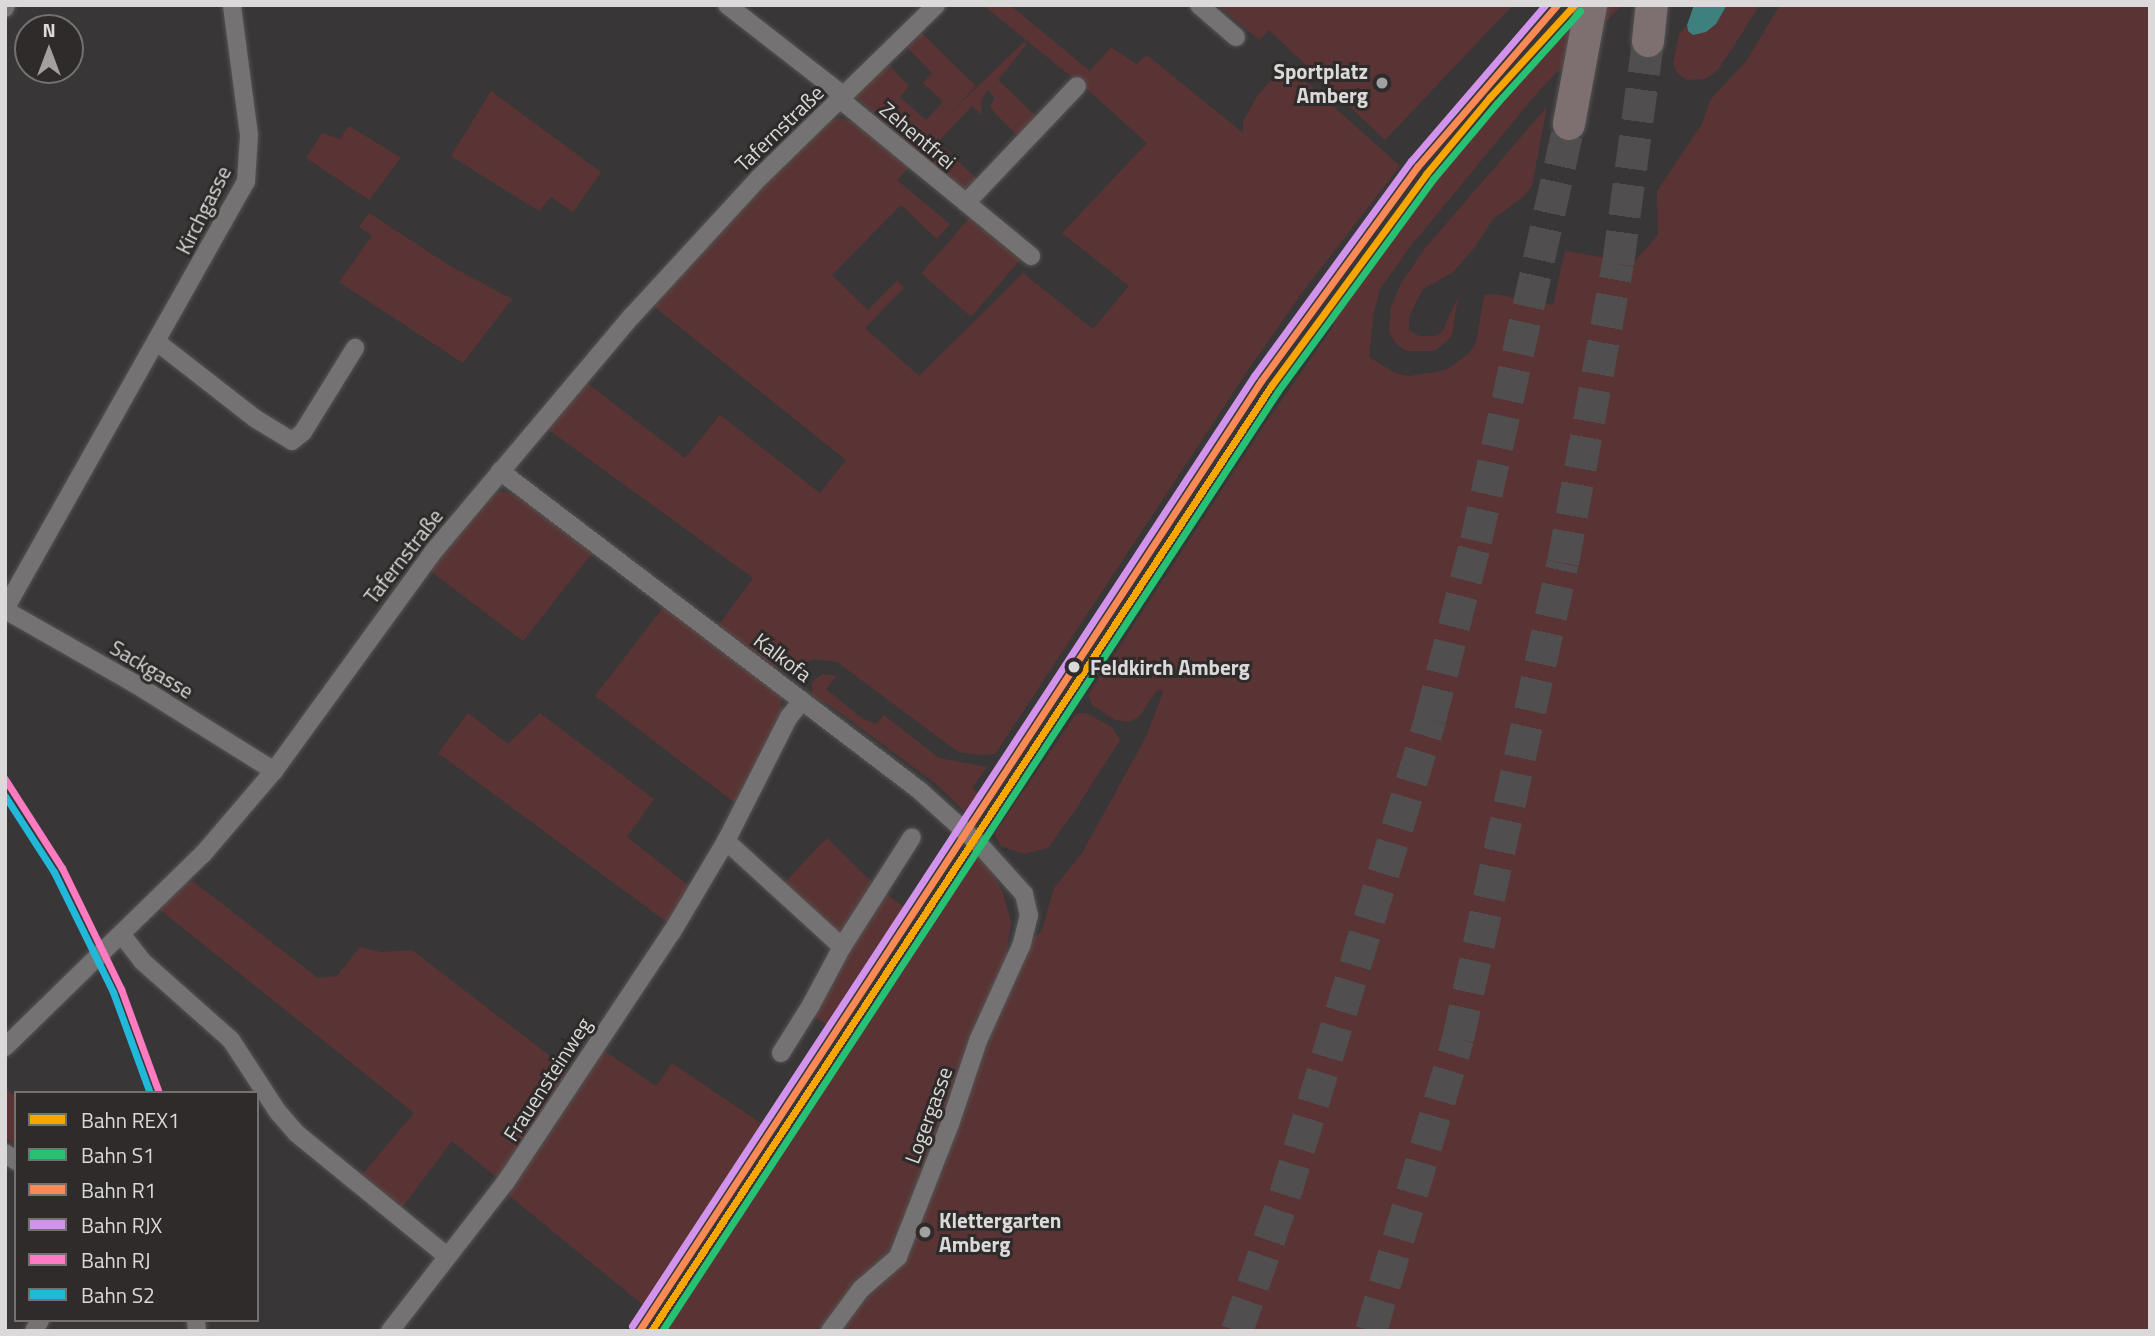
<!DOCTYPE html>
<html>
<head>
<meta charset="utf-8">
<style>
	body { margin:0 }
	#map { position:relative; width:2155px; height:1336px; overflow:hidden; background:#383636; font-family:"Titillium Web",sans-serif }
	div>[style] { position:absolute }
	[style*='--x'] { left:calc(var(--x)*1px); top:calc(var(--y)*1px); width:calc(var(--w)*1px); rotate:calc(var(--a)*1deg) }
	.green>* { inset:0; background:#5a3434; transform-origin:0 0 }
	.water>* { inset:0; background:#3d807e }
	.highway-tunnel>* { height:32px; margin-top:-16px; transform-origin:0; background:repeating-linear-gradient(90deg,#504e4e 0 32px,transparent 0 48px) }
	.roads { filter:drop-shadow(0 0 2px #545353) drop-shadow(0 0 2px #545353) }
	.street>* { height:18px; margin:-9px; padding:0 9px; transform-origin:9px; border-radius:9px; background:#747272 }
	.highway>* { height:32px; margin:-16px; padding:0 16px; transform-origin:16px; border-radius:16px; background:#7e7070 }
	.rail-1>* { height:7px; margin:-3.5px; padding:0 3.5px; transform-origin:3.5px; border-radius:3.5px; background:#f7a600 }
	.rail-2>* { height:7px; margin:-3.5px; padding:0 3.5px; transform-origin:3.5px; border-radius:3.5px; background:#26c172 }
	.rail-3>* { height:7px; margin:-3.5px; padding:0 3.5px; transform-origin:3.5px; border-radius:3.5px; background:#f98a56 }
	.rail-4>* { height:7px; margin:-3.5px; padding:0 3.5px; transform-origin:3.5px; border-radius:3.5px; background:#d193ec }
	.rail-5>* { height:7px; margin:-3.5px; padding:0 3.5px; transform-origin:3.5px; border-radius:3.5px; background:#fe7ac1 }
	.rail-6>* { height:7px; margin:-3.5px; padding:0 3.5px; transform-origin:3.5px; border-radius:3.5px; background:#20b9da }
	.dots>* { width:19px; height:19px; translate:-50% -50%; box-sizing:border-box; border:4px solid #2f2b2b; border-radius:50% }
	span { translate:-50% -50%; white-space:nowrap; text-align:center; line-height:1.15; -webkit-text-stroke:6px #2f2b2b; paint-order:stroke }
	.poi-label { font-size:21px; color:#dbd9d9; font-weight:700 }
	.right { translate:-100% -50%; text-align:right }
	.left { translate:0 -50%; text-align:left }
	.street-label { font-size:21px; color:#dbd9d9 }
	.stop-label { font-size:21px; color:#dbd9d9; font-weight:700 }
	.frame { position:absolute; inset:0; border:7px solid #dbd9d9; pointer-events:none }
	.legend { position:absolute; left:14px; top:1091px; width:245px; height:231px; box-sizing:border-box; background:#2f2b2b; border:2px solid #747171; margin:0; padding:9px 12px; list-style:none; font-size:21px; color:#dbd9d9 }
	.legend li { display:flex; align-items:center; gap:14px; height:35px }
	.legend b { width:35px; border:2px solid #747171 }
	.north { position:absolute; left:14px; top:14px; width:70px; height:70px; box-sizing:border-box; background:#2f2b2b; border:2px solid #747171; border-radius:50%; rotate:0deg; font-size:19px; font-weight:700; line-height:28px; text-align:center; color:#dbd9d9 }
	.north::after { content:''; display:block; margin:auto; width:24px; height:32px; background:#a2a0a0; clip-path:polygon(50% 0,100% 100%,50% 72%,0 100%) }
</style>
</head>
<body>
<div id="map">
	<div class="green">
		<i style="clip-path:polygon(983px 5px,1010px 5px,1090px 71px,1111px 47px,1136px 64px,1147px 55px,1243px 133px,1243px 122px,1256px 98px,1285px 63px,1400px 166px,1304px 290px,1250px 367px,995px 754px,983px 755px,958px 752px,837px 662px,814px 659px,790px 669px,774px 668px,718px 626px,753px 578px,546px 428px,584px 381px,685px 458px,720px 415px,820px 493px,846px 460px,652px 305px,750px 198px,830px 122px,838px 118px,854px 122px,899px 157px,909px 167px,897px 180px,950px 224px,937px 239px,901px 205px,832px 275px,868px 310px,897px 281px,904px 288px,865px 328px,919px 376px,1023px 273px,1093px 329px,1129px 286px,1062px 233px,1147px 143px,1090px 92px)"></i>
		<i style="clip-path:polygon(1218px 5px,1513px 5px,1385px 140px,1269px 30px,1259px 40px)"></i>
		<i style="clip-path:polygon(1587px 5px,1622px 5px,1537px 93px,1410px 247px,1380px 289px,1374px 311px,1369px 357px,1397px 374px,1409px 376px,1437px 372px,1451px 367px,1468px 354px,1476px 343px,1484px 295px,1495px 294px,1553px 305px,1565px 251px,1612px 259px,1636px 260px,1658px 235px,1657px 191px,1702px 124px,1710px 100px,1747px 60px,1780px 5px,2150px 5px,2150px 1331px,830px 1331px,898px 1257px,1021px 946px,1041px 932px,1054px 888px,1082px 853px,1146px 737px,1163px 692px,1158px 689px,1139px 717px,1128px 722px,1115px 720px,1092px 705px,1088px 695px,1265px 424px,1333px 327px,1332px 309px,1350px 291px,1481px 124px)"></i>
		<i style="clip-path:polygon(1727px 5px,1760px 5px,1718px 70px,1705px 79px,1686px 80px,1677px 73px,1673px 63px,1679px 34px,1687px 25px,1688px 31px,1723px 14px)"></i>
		<i style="clip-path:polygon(920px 31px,976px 86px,946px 117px,1024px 42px,1027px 44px,998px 80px,1038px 118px,1021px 139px,994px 112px,990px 106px,995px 98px,987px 90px,981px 102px,982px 115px,972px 106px,938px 142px,979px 181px,969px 188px,955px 187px,855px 96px,888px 64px,909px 86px,900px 97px,926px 120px,943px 102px,923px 83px,932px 73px,906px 46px)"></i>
		<i style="clip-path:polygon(491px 91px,601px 172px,573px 212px,551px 197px,539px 211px,451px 156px)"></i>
		<i style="clip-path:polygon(1547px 107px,1532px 186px,1523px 197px,1493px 219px,1475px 247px,1452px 273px,1423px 289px,1409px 317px,1409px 330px,1419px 336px,1435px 336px,1442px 332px,1458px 297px,1452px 336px,1435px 351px,1406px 351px,1395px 343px,1389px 331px,1391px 307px,1401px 283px,1426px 247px)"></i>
		<i style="clip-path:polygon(349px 126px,401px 158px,369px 200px,306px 158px,322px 133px,340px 139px)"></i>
		<i style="clip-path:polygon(369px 213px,450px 266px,512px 299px,463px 363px,339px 282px,372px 236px,359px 227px)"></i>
		<i style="left:971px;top:216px;width:66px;height:76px;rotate:41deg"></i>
		<i style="clip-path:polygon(501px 491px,519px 496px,593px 552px,523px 641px,429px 570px,493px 493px)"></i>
		<i style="clip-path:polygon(664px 606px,780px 694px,782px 708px,778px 721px,735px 803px,595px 696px)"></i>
		<i style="clip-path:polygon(823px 674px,837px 676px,826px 689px,863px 719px,876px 724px,884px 715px,939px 758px,987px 767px,972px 788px,981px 796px,968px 815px,936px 784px,831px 706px,812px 696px,812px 682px)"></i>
		<i style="clip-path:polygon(468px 713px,508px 744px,540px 713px,654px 799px,627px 837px,692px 888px,668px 923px,438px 753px)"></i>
		<i style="clip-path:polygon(1086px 713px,1112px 727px,1120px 740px,1076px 809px,1048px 848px,1024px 854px,1001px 846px,994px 834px,1076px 714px)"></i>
		<i style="clip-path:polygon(827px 838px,876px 886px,846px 931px,840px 932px,834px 931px,782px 885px)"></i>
		<i style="clip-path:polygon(974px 854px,993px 873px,1003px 893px,1011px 922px,1005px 964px,911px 1211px,891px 1248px,821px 1331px,659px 1331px)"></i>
		<i style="clip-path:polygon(194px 882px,318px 978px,337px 976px,360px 947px,381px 952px,412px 950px,572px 1073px,500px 1180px,452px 1141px,401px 1209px,361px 1176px,414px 1113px,159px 909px,186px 883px)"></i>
		<i style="clip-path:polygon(885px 893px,904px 907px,826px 1024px,811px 1015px)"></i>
		<i style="clip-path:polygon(600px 1048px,656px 1086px,672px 1063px,762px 1124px,643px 1305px,507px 1194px)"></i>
		<i style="clip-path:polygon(5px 1088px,16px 1096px,16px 1146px,5px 1137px)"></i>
	</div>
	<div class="water">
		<i style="clip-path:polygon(1694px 5px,1727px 5px,1716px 24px,1706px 32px,1693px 35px,1688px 31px,1687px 25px)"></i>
	</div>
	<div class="highway-tunnel">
		<i style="--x:1237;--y:1331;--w:144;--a:-70.6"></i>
		<i style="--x:1285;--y:1195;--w:497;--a:-73"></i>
		<i style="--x:1430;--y:720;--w:185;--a:-75.6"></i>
		<i style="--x:1476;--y:541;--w:427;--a:-77.4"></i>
		<i style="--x:1371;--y:1331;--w:305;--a:-73.4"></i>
		<i style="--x:1458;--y:1039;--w:487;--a:-77.6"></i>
		<i style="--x:1563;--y:563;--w:304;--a:-79.6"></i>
		<i style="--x:1618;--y:264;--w:225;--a:-82.3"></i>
	</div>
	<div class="roads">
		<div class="street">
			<i style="--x:727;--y:5;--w:148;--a:37.9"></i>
			<i style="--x:1199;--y:5;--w:49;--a:40.9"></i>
			<i style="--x:5;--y:8;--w:3;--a:-72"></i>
			<i style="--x:841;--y:100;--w:246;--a:39.4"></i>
			<i style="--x:966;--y:203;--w:161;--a:-46.5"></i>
			<i style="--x:157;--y:342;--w:125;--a:37.9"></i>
			<i style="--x:256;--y:419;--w:42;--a:31.4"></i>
			<i style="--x:292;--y:441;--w:14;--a:-39"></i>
			<i style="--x:303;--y:432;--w:99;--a:-58.2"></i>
			<i style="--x:500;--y:471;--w:527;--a:37.28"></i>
			<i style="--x:919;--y:790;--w:82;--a:42"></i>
			<i style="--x:980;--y:845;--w:66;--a:48.1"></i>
			<i style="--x:1024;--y:894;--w:22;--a:77"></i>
			<i style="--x:1029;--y:915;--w:32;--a:104"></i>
			<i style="--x:1021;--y:946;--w:104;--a:114.4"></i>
			<i style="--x:978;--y:1041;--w:88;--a:108.6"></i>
			<i style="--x:950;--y:1124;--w:143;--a:111.4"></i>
			<i style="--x:898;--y:1257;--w:49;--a:139.1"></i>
			<i style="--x:861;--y:1289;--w:52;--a:126.4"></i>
			<i style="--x:5;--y:609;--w:490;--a:-60.6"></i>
			<i style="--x:246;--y:182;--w:47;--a:-86.3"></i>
			<i style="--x:249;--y:135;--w:131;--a:-97.5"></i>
			<i style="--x:5;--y:610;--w:150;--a:29.6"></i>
			<i style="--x:135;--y:684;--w:164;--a:32"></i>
			<i style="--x:726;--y:841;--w:157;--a:42.4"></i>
			<i style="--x:122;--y:935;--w:33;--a:52"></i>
			<i style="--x:142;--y:961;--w:119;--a:41.6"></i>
			<i style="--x:231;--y:1040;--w:86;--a:56.9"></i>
			<i style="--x:278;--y:1112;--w:28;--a:49"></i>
			<i style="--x:296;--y:1133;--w:195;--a:39.2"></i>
			<i style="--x:5;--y:1047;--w:277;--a:-44.3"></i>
			<i style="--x:203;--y:854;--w:109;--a:-49.5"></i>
			<i style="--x:274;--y:771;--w:271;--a:-54"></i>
			<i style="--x:433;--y:552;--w:309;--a:-49.9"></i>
			<i style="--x:632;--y:316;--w:189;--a:-47.4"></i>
			<i style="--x:760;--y:177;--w:246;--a:-44.3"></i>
			<i style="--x:781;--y:1053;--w:57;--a:-58"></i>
			<i style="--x:811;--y:1005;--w:66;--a:-61.9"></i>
			<i style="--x:842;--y:947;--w:130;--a:-57.5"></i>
			<i style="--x:5;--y:1153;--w:14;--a:36"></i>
			<i style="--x:196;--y:1320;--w:11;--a:85"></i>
			<i style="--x:34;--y:1331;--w:13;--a:-61"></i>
			<i style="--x:390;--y:1331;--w:187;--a:-52.2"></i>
			<i style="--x:505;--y:1183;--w:301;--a:-56.4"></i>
			<i style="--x:672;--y:932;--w:106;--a:-59.3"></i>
			<i style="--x:726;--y:841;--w:139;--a:-63.1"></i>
			<i style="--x:789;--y:717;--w:21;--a:-51"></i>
		</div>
		<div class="highway">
			<i style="--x:1648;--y:41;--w:36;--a:-84"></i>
			<i style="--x:1569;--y:124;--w:121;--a:-79.5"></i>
		</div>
	</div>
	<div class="rail-1">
		<i style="--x:651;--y:1331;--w:1130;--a:-56.73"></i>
		<i style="--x:1271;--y:386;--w:263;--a:-53.8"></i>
		<i style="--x:1426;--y:174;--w:100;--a:-50.3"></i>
		<i style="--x:1490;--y:97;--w:125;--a:-47.6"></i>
	</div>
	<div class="rail-2">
		<i style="--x:662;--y:1331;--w:1124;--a:-56.76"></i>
		<i style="--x:1278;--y:391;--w:263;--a:-53.8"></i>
		<i style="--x:1433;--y:179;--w:99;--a:-49.9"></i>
		<i style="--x:1497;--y:103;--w:124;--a:-47.9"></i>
	</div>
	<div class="rail-3">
		<i style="--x:639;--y:1331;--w:1136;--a:-56.79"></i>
		<i style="--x:1261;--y:381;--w:266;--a:-53.9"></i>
		<i style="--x:1418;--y:166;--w:213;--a:-49.2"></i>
	</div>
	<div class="rail-4">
		<i style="--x:632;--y:1326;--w:1136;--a:-56.79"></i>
		<i style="--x:1254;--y:376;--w:266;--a:-53.9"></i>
		<i style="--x:1411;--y:161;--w:206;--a:-49.3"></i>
	</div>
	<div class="rail-5">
		<i style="--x:5;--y:779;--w:106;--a:57.4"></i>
		<i style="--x:62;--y:868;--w:135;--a:64"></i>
		<i style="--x:121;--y:989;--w:111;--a:69.9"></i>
	</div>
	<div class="rail-6">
		<i style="--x:5;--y:796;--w:90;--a:57.2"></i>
		<i style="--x:54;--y:872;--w:134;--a:63.8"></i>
		<i style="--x:113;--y:992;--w:108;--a:69.9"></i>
	</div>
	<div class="dots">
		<i style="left:1382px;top:83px;background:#a2a0a0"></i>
		<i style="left:1074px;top:667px;background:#dbd9d9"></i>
		<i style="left:925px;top:1232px;background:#a2a0a0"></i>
	</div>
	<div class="poi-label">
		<span class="right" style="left:1368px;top:83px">Sportplatz<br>Amberg</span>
		<span class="left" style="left:939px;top:1232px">Klettergarten<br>Amberg</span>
	</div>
	<div class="street-label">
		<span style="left:779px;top:128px;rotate:-44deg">Tafernstraße</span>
		<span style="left:918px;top:135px;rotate:40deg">Zehentfrei</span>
		<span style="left:203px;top:210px;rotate:-63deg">Kirchgasse</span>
		<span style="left:403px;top:556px;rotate:-52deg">Tafernstraße</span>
		<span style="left:783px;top:657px;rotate:37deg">Kalkofa</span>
		<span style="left:152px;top:669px;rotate:31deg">Sackgasse</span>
		<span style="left:547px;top:1079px;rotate:-57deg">Frauensteinweg</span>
		<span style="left:928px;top:1115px;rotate:-70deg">Logergasse</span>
	</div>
	<div class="stop-label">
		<span class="left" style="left:1090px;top:667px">Feldkirch Amberg</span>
	</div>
	<div class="frame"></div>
	<ul class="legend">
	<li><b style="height:9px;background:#f7a600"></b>Bahn REX1</li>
	<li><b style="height:9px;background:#26c172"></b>Bahn S1</li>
	<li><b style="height:9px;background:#f98a56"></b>Bahn R1</li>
	<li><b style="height:9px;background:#d193ec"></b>Bahn RJX</li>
	<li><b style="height:9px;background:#fe7ac1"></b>Bahn RJ</li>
	<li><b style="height:9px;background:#20b9da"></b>Bahn S2</li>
	</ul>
	<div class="north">N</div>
</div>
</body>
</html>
